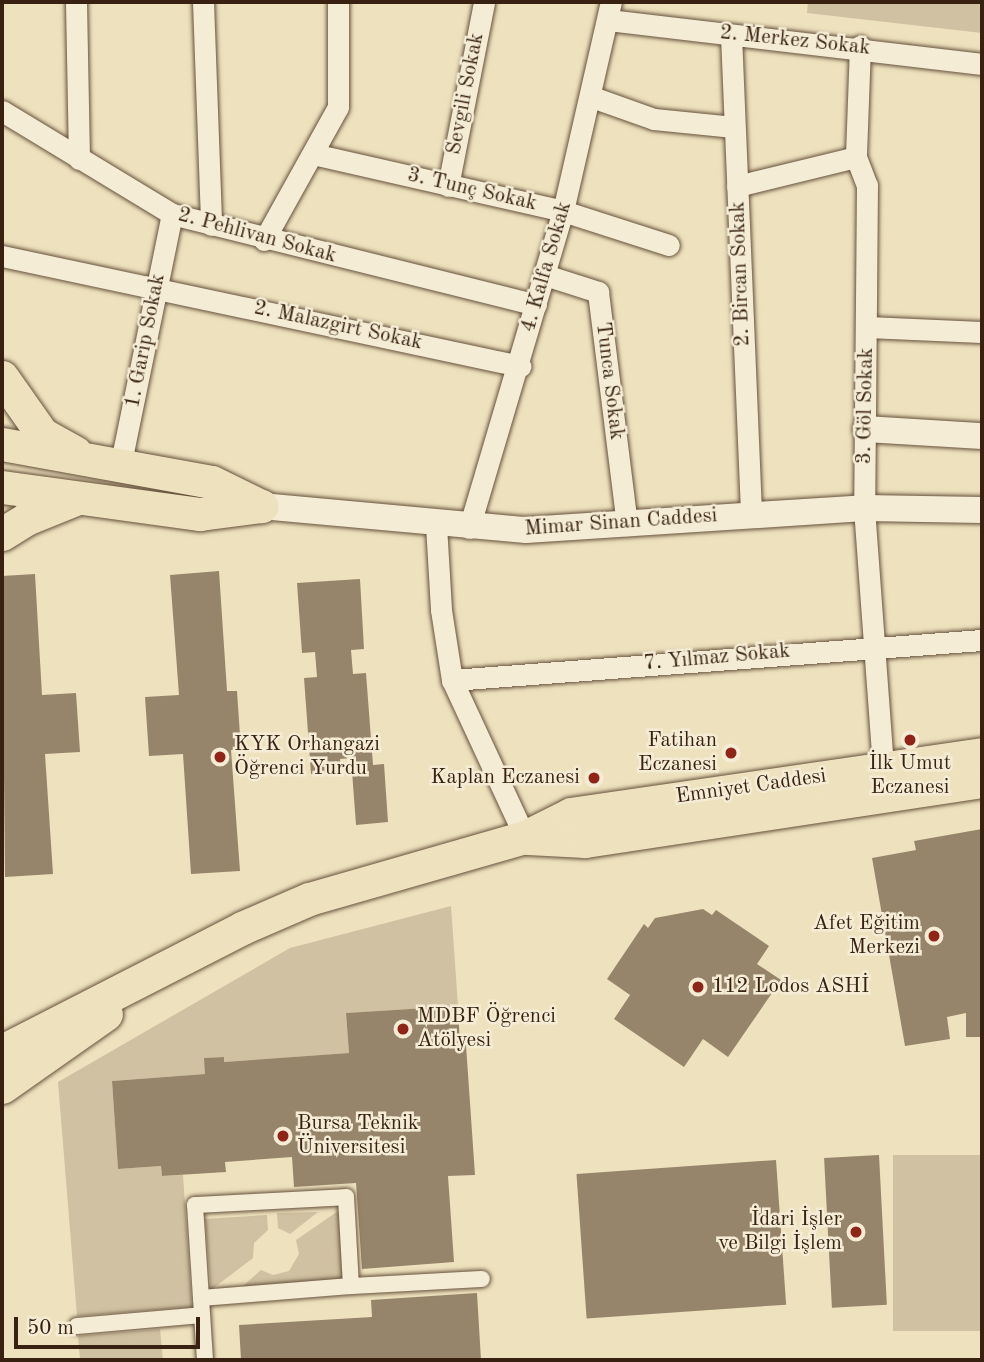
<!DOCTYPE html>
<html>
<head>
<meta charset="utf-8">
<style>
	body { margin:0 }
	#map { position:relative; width:984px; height:1362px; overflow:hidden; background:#eee2be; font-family:"Old Standard TT",serif }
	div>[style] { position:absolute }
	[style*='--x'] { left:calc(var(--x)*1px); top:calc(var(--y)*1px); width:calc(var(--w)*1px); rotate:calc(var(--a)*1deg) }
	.green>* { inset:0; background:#cfc1a1; transform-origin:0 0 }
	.building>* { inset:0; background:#97856b; transform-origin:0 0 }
	.roads { filter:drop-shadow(0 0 2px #66513c) drop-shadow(0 0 2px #66513c) }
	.pedestrian>* { height:16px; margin:-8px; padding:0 8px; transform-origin:8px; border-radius:8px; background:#f4ecd5 }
	.minor>* { height:21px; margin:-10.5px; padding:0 10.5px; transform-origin:10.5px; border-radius:10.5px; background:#f4ecd5 }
	.tertiary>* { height:26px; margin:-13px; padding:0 13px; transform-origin:13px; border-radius:13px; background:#f4ecd5 }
	.primary>* { height:33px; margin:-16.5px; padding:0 16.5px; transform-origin:16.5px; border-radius:16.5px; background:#eee2be }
	.dots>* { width:19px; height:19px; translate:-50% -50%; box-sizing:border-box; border:4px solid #f4ecd5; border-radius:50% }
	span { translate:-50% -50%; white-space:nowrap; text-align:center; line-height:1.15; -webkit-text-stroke:5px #f4ecd5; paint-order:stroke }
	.street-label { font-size:21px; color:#382111 }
	.poi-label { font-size:21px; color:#382111 }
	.right { translate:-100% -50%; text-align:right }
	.left { translate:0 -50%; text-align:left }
	.frame { position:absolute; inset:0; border:4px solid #382111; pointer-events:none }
	.scale { position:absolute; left:14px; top:1317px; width:186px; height:32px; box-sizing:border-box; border:4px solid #382111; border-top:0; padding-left:9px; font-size:21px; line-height:24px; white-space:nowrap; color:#382111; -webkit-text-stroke:5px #f4ecd5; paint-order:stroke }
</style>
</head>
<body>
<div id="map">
	<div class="green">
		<i style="clip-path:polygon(808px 2px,982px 2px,982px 33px,807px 13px)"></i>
		<i style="clip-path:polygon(451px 906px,458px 1006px,346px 1013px,349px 1053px,224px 1062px,224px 1057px,205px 1058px,205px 1074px,112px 1081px,118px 1169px,161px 1166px,162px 1176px,183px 1175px,192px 1307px,77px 1316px,58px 1082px,290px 948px)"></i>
		<i style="left:982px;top:1155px;width:176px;height:89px;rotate:90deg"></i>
		<i style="clip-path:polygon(341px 1209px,345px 1278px,338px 1283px,236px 1292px,261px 1270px,273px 1275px,289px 1271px,299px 1254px,296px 1240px)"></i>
		<i style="clip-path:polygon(318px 1212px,290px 1234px,278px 1228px,277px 1213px)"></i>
		<i style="clip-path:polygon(267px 1215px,268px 1230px,254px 1243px,253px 1258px,211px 1290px,205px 1219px)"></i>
		<i style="clip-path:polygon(160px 1329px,163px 1360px,80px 1360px,78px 1336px)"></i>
	</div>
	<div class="building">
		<i style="clip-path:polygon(219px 571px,227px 691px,237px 691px,241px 750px,231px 750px,240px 871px,191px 874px,183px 754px,149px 756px,145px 697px,179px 695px,170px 575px)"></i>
		<i style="clip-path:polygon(35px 574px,42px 695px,76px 693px,80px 752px,45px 754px,53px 874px,5px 877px,2px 576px)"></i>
		<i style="clip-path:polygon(360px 579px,364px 649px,351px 650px,353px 674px,366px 673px,373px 765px,384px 764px,388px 822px,356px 825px,351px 758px,340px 759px,341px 771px,311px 774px,304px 678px,317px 677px,315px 652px,302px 653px,297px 583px)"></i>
		<i style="clip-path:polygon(982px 829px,982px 1037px,966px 1037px,966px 1013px,947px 1017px,950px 1039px,905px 1046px,872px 858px,916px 850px,914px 841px)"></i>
		<i style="clip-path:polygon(703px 909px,712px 915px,716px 910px,769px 946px,757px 964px,781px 980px,728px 1057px,703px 1039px,684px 1067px,614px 1019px,630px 995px,607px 979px,644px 924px,648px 928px,655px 918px)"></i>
		<i style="clip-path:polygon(458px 1006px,460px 1046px,466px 1045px,475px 1175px,448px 1176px,454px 1262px,362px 1269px,356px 1183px,294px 1187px,292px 1157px,225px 1162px,226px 1172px,162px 1176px,161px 1166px,118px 1169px,112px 1081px,205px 1074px,204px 1058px,224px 1057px,224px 1062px,349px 1053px,346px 1013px)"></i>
		<i style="left:879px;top:1155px;width:150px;height:55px;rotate:87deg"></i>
		<i style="left:776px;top:1160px;width:145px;height:200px;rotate:86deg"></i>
		<i style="clip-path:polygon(477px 1293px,481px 1360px,241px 1360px,239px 1325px,372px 1317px,371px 1300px)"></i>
	</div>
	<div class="roads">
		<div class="pedestrian">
			<i style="--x:201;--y:1298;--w:150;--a:-4.6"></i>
			<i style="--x:77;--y:1326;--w:125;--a:-5"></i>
			<i style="--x:205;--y:1360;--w:155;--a:-93.7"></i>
			<i style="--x:195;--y:1205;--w:151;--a:-3"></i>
			<i style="--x:346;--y:1197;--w:89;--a:86.8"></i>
			<i style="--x:351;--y:1286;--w:131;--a:-3.1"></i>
		</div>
		<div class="minor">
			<i style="--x:76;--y:2;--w:157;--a:88.9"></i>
			<i style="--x:203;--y:2;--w:223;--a:87.9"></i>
			<i style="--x:608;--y:20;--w:377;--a:6.7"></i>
			<i style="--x:731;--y:35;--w:479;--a:87.6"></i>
			<i style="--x:860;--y:46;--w:111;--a:92.1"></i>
			<i style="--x:856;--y:157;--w:30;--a:69"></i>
			<i style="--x:867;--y:185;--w:323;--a:90.5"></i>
			<i style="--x:864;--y:508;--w:261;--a:85.8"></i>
			<i style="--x:592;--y:97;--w:66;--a:19.5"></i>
			<i style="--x:654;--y:119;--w:80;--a:5.7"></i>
			<i style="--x:2;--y:111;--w:199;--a:31.2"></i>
			<i style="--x:172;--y:214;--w:375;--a:14"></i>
			<i style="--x:313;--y:154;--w:256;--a:12.8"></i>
			<i style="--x:563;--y:211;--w:111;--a:17.8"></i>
			<i style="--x:448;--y:186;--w:187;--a:-78.9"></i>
			<i style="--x:737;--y:186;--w:122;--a:-13.7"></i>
			<i style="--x:264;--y:240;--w:152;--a:-60.9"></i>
			<i style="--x:338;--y:107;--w:105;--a:-90"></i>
			<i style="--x:2;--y:256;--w:530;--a:11.99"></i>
			<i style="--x:545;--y:275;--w:56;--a:17.8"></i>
			<i style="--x:598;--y:292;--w:235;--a:82.9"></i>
			<i style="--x:867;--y:327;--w:115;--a:2.5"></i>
			<i style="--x:120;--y:467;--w:258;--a:-78.4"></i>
			<i style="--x:436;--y:525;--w:85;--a:86.6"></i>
			<i style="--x:441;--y:610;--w:71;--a:81.1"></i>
			<i style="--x:452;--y:680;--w:173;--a:65.1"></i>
			<i style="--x:469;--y:528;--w:331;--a:-73.5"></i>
			<i style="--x:563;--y:211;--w:214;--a:-77.1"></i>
			<i style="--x:452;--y:680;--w:532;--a:-4.32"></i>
		</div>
		<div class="tertiary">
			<i style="--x:866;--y:429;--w:116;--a:3.5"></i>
			<i style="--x:261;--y:506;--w:266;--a:5.2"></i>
			<i style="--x:526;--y:530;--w:339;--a:-3.7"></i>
			<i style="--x:864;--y:508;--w:118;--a:1"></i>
		</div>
		<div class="primary">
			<i style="--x:2;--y:377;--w:70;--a:54.9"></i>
			<i style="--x:42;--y:434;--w:38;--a:29"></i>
			<i style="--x:2;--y:444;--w:213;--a:10.3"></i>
			<i style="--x:212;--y:482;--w:55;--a:26.1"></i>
			<i style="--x:2;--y:487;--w:200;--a:7.8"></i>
			<i style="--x:200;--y:514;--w:62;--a:-7.5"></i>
			<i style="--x:2;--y:534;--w:28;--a:-32"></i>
			<i style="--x:26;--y:519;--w:56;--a:-22"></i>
			<i style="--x:528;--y:838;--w:57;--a:3"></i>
			<i style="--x:585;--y:841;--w:402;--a:-8.6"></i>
			<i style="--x:2;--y:1051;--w:270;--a:-27.1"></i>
			<i style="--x:242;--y:928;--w:73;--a:-23.4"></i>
			<i style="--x:309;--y:899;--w:225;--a:-16"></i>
			<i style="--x:525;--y:837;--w:51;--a:-26.6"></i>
			<i style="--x:571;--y:814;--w:415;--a:-8.3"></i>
			<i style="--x:2;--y:1087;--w:127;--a:-35.1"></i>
		</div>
	</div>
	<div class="dots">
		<i style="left:910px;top:740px;background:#8f2418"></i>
		<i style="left:731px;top:753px;background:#8f2418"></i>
		<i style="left:220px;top:757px;background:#8f2418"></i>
		<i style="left:594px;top:778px;background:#8f2418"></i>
		<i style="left:934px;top:936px;background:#8f2418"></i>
		<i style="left:698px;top:987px;background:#8f2418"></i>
		<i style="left:403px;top:1029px;background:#8f2418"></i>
		<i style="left:283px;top:1136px;background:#8f2418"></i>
		<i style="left:856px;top:1232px;background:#8f2418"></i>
	</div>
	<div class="street-label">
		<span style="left:795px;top:41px;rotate:6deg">2. Merkez Sokak</span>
		<span style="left:466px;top:94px;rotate:-79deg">Sevgili Sokak</span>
		<span style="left:472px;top:190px;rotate:13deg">3. Tunç Sokak</span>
		<span style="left:257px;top:236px;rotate:15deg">2. Pehlivan Sokak</span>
		<span style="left:547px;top:267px;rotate:-74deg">4. Kalfa Sokak</span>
		<span style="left:741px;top:274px;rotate:-92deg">2. Bircan Sokak</span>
		<span style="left:338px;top:326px;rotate:12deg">2. Malazgirt Sokak</span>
		<span style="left:146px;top:341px;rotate:-79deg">1. Garip Sokak</span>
		<span style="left:609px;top:381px;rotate:83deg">Tunca Sokak</span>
		<span style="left:866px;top:406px;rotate:-89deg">3. Göl Sokak</span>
		<span style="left:621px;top:523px;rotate:-4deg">Mimar Sinan Caddesi</span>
		<span style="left:717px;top:658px;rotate:-5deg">7. Yılmaz Sokak</span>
		<span style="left:751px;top:787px;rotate:-8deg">Emniyet Caddesi</span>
	</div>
	<div class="poi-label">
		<span class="right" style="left:717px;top:753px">Fatihan<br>Eczanesi</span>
		<span class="left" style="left:234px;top:757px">KYK Orhangazi<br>Öğrenci Yurdu</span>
		<span style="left:910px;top:776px">İlk Umut<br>Eczanesi</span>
		<span class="right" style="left:580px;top:778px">Kaplan Eczanesi</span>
		<span class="right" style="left:920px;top:936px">Afet Eğitim<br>Merkezi</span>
		<span class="left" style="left:712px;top:987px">112 Lodos ASHİ</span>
		<span class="left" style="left:417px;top:1029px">MDBF Öğrenci<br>Atölyesi</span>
		<span class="left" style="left:297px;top:1136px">Bursa Teknik<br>Üniversitesi</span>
		<span class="right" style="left:842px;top:1232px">İdari İşler<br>ve Bilgi İşlem</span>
	</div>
	<div class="frame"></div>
	<div class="scale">50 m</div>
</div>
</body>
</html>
